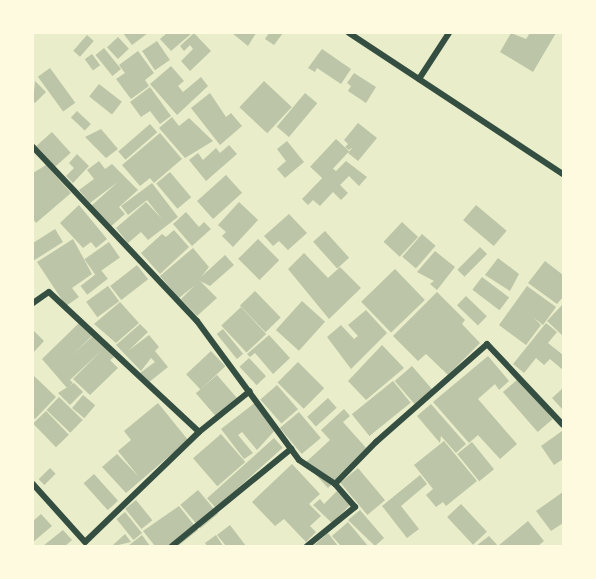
<!DOCTYPE html>
<html>
<head>
<meta charset="utf-8">
<style>
	body { margin:0 }
	#map { position:relative; width:596px; height:579px; overflow:hidden; background:#e9edc9; font-family:"Varela Round",sans-serif }
	div>[style] { position:absolute }
	[style*='--x'] { left:calc(var(--x)*1px); top:calc(var(--y)*1px); width:calc(var(--w)*1px); rotate:calc(var(--a)*1deg) }
	.building>* { inset:0; background:#bcc5a7; transform-origin:0 0 }
	.minor>* { height:6px; margin:-3px; padding:0 3px; transform-origin:3px; border-radius:3px; background:#344e41 }
	span { translate:-50% -50%; white-space:nowrap; text-align:center; line-height:1.15; -webkit-text-stroke:5px #fefae0; paint-order:stroke }
	.frame { position:absolute; inset:0; border:34px solid #fefae0; pointer-events:none }
</style>
</head>
<body>
<div id="map">
	<div class="building">
		<i style="clip-path:polygon(123px 33px,148px 33px,132px 45px)"></i>
		<i style="clip-path:polygon(167px 33px,192px 33px,171px 51px,160px 39px)"></i>
		<i style="clip-path:polygon(194px 33px,211px 51px,190px 71px,181px 61px,193px 49px,190px 45px,184px 51px,180px 46px)"></i>
		<i style="clip-path:polygon(232px 33px,256px 33px,248px 46px)"></i>
		<i style="clip-path:polygon(269px 33px,283px 33px,274px 45px,265px 39px)"></i>
		<i style="clip-path:polygon(511px 33px,526px 39px,530px 33px,556px 33px,533px 72px,500px 52px)"></i>
		<i style="left:87px;top:35px;width:9px;height:21px;rotate:41deg"></i>
		<i style="left:118px;top:37px;width:16px;height:15px;rotate:47deg"></i>
		<i style="left:157px;top:41px;width:23px;height:18px;rotate:56deg"></i>
		<i style="left:104px;top:48px;width:27px;height:11px;rotate:51deg"></i>
		<i style="clip-path:polygon(322px 49px,351px 69px,341px 84px,317px 68px,315px 72px,308px 68px)"></i>
		<i style="clip-path:polygon(138px 51px,154px 73px,145px 80px,149px 86px,131px 99px,116px 79px,125px 73px,119px 65px)"></i>
		<i style="left:92px;top:54px;width:14px;height:9px;rotate:54deg"></i>
		<i style="clip-path:polygon(171px 66px,184px 81px,178px 86px,183px 92px,201px 77px,208px 86px,177px 115px,150px 84px)"></i>
		<i style="left:50px;top:68px;width:43px;height:15px;rotate:54deg"></i>
		<i style="clip-path:polygon(354px 73px,376px 87px,366px 103px,348px 91px,351px 86px,347px 83px)"></i>
		<i style="clip-path:polygon(35px 81px,46px 92px,35px 103px,33px 101px)"></i>
		<i style="left:264px;top:81px;width:38px;height:36px;rotate:43deg"></i>
		<i style="left:99px;top:84px;width:29px;height:16px;rotate:38deg"></i>
		<i style="clip-path:polygon(150px 87px,171px 116px,160px 124px,150px 111px,141px 117px,130px 102px)"></i>
		<i style="clip-path:polygon(210px 93px,226px 117px,231px 113px,242px 126px,220px 145px,191px 108px)"></i>
		<i style="left:305px;top:93px;width:16px;height:44px;rotate:40deg"></i>
		<i style="left:77px;top:111px;width:19px;height:9px;rotate:43deg"></i>
		<i style="clip-path:polygon(172px 117px,179px 126px,189px 118px,213px 141px,185px 158px,159px 128px)"></i>
		<i style="clip-path:polygon(358px 123px,377px 138px,358px 161px,348px 153px,353px 147px,349px 150px,345px 147px,348px 144px,344px 140px)"></i>
		<i style="left:150px;top:124px;width:11px;height:42px;rotate:49deg"></i>
		<i style="clip-path:polygon(101px 129px,118px 149px,106px 158px,85px 137px)"></i>
		<i style="left:52px;top:132px;width:28px;height:21px;rotate:48deg"></i>
		<i style="clip-path:polygon(160px 133px,182px 159px,154px 183px,150px 178px,140px 186px,122px 165px)"></i>
		<i style="left:336px;top:139px;width:18px;height:38px;rotate:43deg"></i>
		<i style="clip-path:polygon(287px 141px,304px 162px,285px 178px,277px 169px,286px 161px,277px 149px)"></i>
		<i style="clip-path:polygon(229px 145px,237px 154px,206px 181px,189px 160px,198px 153px,203px 160px,216px 148px,220px 153px)"></i>
		<i style="clip-path:polygon(77px 154px,89px 166px,73px 183px,66px 176px,74px 168px,69px 163px)"></i>
		<i style="clip-path:polygon(99px 161px,105px 169px,112px 164px,138px 190px,119px 207px,125px 214px,109px 228px,90px 207px,119px 181px,90px 203px,79px 190px,94px 179px,87px 170px)"></i>
		<i style="clip-path:polygon(346px 161px,367px 177px,359px 186px,349px 176px,340px 185px,348px 193px,341px 200px,333px 192px,320px 206px,313px 200px,308px 205px,302px 199px,332px 168px,336px 171px)"></i>
		<i style="clip-path:polygon(46px 165px,71px 193px,36px 223px,33px 219px,33px 173px)"></i>
		<i style="left:170px;top:172px;width:33px;height:18px;rotate:50deg"></i>
		<i style="left:226px;top:175px;width:24px;height:39px;rotate:48deg"></i>
		<i style="clip-path:polygon(152px 183px,178px 217px,148px 240px,141px 232px,128px 243px,116px 228px,146px 202px,162px 219px,147px 200px,128px 215px,121px 206px)"></i>
		<i style="clip-path:polygon(239px 202px,258px 220px,233px 247px,222px 236px,226px 232px,218px 225px)"></i>
		<i style="clip-path:polygon(79px 205px,107px 239px,96px 248px,91px 242px,83px 248px,60px 223px)"></i>
		<i style="left:476px;top:205px;width:40px;height:20px;rotate:40deg"></i>
		<i style="clip-path:polygon(186px 212px,199px 227px,204px 222px,211px 229px,192px 246px,173px 224px)"></i>
		<i style="clip-path:polygon(289px 214px,307px 233px,288px 250px,279px 241px,273px 246px,264px 236px)"></i>
		<i style="left:402px;top:222px;width:22px;height:27px;rotate:43deg"></i>
		<i style="clip-path:polygon(55px 229px,63px 242px,33px 261px,33px 243px)"></i>
		<i style="clip-path:polygon(174px 230px,189px 247px,160px 274px,141px 253px,162px 234px,166px 237px)"></i>
		<i style="left:325px;top:231px;width:36px;height:16px;rotate:48deg"></i>
		<i style="left:422px;top:234px;width:18px;height:30px;rotate:41deg"></i>
		<i style="clip-path:polygon(73px 239px,92px 274px,72px 288px,79px 297px,66px 306px,37px 262px)"></i>
		<i style="left:258px;top:239px;width:30px;height:28px;rotate:45deg"></i>
		<i style="left:109px;top:242px;width:19px;height:30px;rotate:55deg"></i>
		<i style="left:480px;top:247px;width:10px;height:32px;rotate:45deg"></i>
		<i style="clip-path:polygon(193px 248px,209px 267px,201px 277px,225px 255px,234px 265px,210px 286px,200px 281px,217px 298px,197px 316px,181px 299px,195px 285px,179px 298px,160px 276px)"></i>
		<i style="clip-path:polygon(435px 251px,455px 267px,437px 290px,430px 284px,434px 281px,417px 272px)"></i>
		<i style="clip-path:polygon(304px 253px,328px 278px,340px 267px,361px 288px,329px 319px,288px 269px)"></i>
		<i style="clip-path:polygon(498px 258px,519px 274px,510px 291px,485px 275px)"></i>
		<i style="clip-path:polygon(545px 261px,563px 275px,563px 297px,557px 304px,528px 283px)"></i>
		<i style="left:137px;top:265px;width:18px;height:34px;rotate:52deg"></i>
		<i style="left:395px;top:269px;width:43px;height:47px;rotate:46deg"></i>
		<i style="left:101px;top:270px;width:11px;height:26px;rotate:52deg"></i>
		<i style="left:482px;top:277px;width:34px;height:16px;rotate:37deg"></i>
		<i style="left:108px;top:286px;width:19px;height:27px;rotate:54deg"></i>
		<i style="clip-path:polygon(527px 286px,556px 307px,543px 325px,533px 317px,541px 325px,526px 345px,499px 325px)"></i>
		<i style="left:255px;top:291px;width:37px;height:21px;rotate:46deg"></i>
		<i style="clip-path:polygon(437px 292px,465px 320px,462px 324px,480px 343px,448px 375px,426px 354px,418px 361px,393px 336px)"></i>
		<i style="left:466px;top:296px;width:29px;height:13px;rotate:44deg"></i>
		<i style="left:302px;top:301px;width:31px;height:39px;rotate:42deg"></i>
		<i style="clip-path:polygon(120px 302px,139px 323px,116px 343px,94px 324px)"></i>
		<i style="clip-path:polygon(563px 304px,563px 336px,547px 321px)"></i>
		<i style="left:241px;top:307px;width:37px;height:27px;rotate:47deg"></i>
		<i style="clip-path:polygon(366px 310px,387px 333px,351px 369px,327px 337px,341px 325px,354px 339px,358px 336px,348px 325px)"></i>
		<i style="clip-path:polygon(79px 323px,92px 336px,71px 356px,93px 336px,114px 357px,110px 360px,118px 368px,90px 395px,73px 379px,102px 350px,70px 380px,73px 383px,67px 388px,42px 359px)"></i>
		<i style="clip-path:polygon(546px 323px,557px 332px,548px 343px,563px 355px,563px 370px,550px 359px,544px 365px,536px 358px,524px 373px,513px 364px)"></i>
		<i style="clip-path:polygon(140px 324px,148px 332px,128px 351px,149px 335px,159px 347px,155px 351px,168px 367px,148px 383px,140px 373px,155px 362px,151px 358px,141px 371px,116px 345px)"></i>
		<i style="left:223px;top:329px;width:32px;height:8px;rotate:51deg"></i>
		<i style="clip-path:polygon(33px 330px,44px 341px,33px 353px)"></i>
		<i style="clip-path:polygon(269px 335px,290px 358px,273px 374px,255px 353px,250px 357px,247px 354px)"></i>
		<i style="clip-path:polygon(382px 345px,404px 368px,366px 400px,348px 381px)"></i>
		<i style="left:211px;top:351px;width:21px;height:34px;rotate:47deg"></i>
		<i style="clip-path:polygon(488px 356px,509px 381px,499px 390px,495px 384px,478px 399px,517px 444px,500px 459px,478px 435px,469px 443px,433px 402px)"></i>
		<i style="left:249px;top:358px;width:25px;height:13px;rotate:47deg"></i>
		<i style="left:298px;top:362px;width:37px;height:29px;rotate:45deg"></i>
		<i style="left:412px;top:366px;width:33px;height:23px;rotate:49deg"></i>
		<i style="clip-path:polygon(33px 375px,56px 397px,35px 419px,33px 417px)"></i>
		<i style="left:217px;top:375px;width:30px;height:28px;rotate:49deg"></i>
		<i style="left:518px;top:379px;width:53px;height:20px;rotate:49deg"></i>
		<i style="left:393px;top:381px;width:28px;height:53px;rotate:51deg"></i>
		<i style="clip-path:polygon(74px 383px,83px 392px,70px 405px,58px 393px)"></i>
		<i style="left:277px;top:385px;width:32px;height:22px;rotate:49deg"></i>
		<i style="clip-path:polygon(563px 388px,563px 410px,552px 398px)"></i>
		<i style="left:83px;top:395px;width:16px;height:17px;rotate:40deg"></i>
		<i style="left:59px;top:397px;width:33px;height:18px;rotate:44deg"></i>
		<i style="left:328px;top:398px;width:13px;height:28px;rotate:48deg"></i>
		<i style="clip-path:polygon(256px 402px,277px 428px,257px 450px,242px 432px,238px 435px,253px 453px,244px 459px,221px 429px)"></i>
		<i style="clip-path:polygon(158px 403px,188px 440px,126px 493px,102px 467px,117px 454px,139px 477px,118px 451px,131px 440px,124px 431px)"></i>
		<i style="clip-path:polygon(431px 404px,466px 444px,456px 453px,441px 436px,440px 443px,417px 416px)"></i>
		<i style="clip-path:polygon(344px 409px,350px 416px,343px 422px,367px 449px,328px 488px,305px 463px,330px 440px,321px 430px)"></i>
		<i style="left:46px;top:411px;width:33px;height:18px;rotate:46deg"></i>
		<i style="left:299px;top:412px;width:34px;height:25px;rotate:50deg"></i>
		<i style="clip-path:polygon(562px 431px,563px 459px,554px 465px,541px 446px)"></i>
		<i style="left:221px;top:434px;width:37px;height:37px;rotate:49deg"></i>
		<i style="left:274px;top:438px;width:13px;height:90px;rotate:48deg"></i>
		<i style="clip-path:polygon(444px 441px,477px 481px,446px 506px,443px 502px,436px 507px,426px 495px,433px 489px,414px 465px)"></i>
		<i style="left:472px;top:442px;width:35px;height:19px;rotate:51deg"></i>
		<i style="clip-path:polygon(292px 464px,320px 494px,309px 504px,321px 516px,310px 526px,316px 532px,306px 542px,284px 519px,275px 526px,252px 502px)"></i>
		<i style="left:50px;top:468px;width:8px;height:16px;rotate:45deg"></i>
		<i style="left:358px;top:468px;width:42px;height:23px;rotate:50deg"></i>
		<i style="left:94px;top:474px;width:36px;height:14px;rotate:48deg"></i>
		<i style="clip-path:polygon(420px 475px,427px 484px,401px 506px,419px 529px,407px 538px,382px 506px)"></i>
		<i style="left:198px;top:490px;width:31px;height:23px;rotate:50deg"></i>
		<i style="clip-path:polygon(337px 491px,350px 505px,332px 523px,313px 505px,320px 499px,324px 504px)"></i>
		<i style="clip-path:polygon(563px 492px,563px 523px,551px 531px,536px 511px)"></i>
		<i style="left:136px;top:500px;width:26px;height:14px;rotate:51deg"></i>
		<i style="left:461px;top:504px;width:38px;height:19px;rotate:47deg"></i>
		<i style="clip-path:polygon(179px 506px,198px 530px,178px 546px,155px 546px,143px 531px)"></i>
		<i style="clip-path:polygon(360px 510px,384px 538px,375px 546px,348px 520px)"></i>
		<i style="left:125px;top:512px;width:27px;height:11px;rotate:51deg"></i>
		<i style="clip-path:polygon(41px 514px,52px 526px,33px 542px,33px 521px)"></i>
		<i style="clip-path:polygon(528px 521px,544px 541px,538px 546px,498px 546px)"></i>
		<i style="clip-path:polygon(348px 522px,368px 546px,341px 546px,332px 536px)"></i>
		<i style="clip-path:polygon(230px 525px,246px 546px,226px 546px,217px 535px)"></i>
		<i style="clip-path:polygon(63px 530px,72px 540px,65px 546px,43px 546px)"></i>
		<i style="clip-path:polygon(328px 533px,338px 546px,313px 546px)"></i>
		<i style="clip-path:polygon(125px 534px,131px 542px,114px 546px,113px 545px)"></i>
		<i style="clip-path:polygon(142px 535px,150px 546px,128px 546px)"></i>
		<i style="clip-path:polygon(216px 535px,223px 546px,207px 546px,205px 543px)"></i>
		<i style="clip-path:polygon(489px 536px,498px 546px,476px 546px)"></i>
	</div>
	<div class="minor">
		<i style="--x:349;--y:33;--w:256;--a:33.4"></i>
		<i style="--x:419;--y:79;--w:55;--a:-56.9"></i>
		<i style="--x:33;--y:147;--w:239;--a:46.7"></i>
		<i style="--x:197;--y:321;--w:172;--a:53.7"></i>
		<i style="--x:299;--y:460;--w:43;--a:33.7"></i>
		<i style="--x:33;--y:303;--w:19;--a:-35"></i>
		<i style="--x:49;--y:292;--w:205;--a:43"></i>
		<i style="--x:199;--y:432;--w:158;--a:136"></i>
		<i style="--x:85;--y:542;--w:78;--a:-131.9"></i>
		<i style="--x:199;--y:432;--w:65;--a:-38.8"></i>
		<i style="--x:172;--y:546;--w:154;--a:-39.2"></i>
		<i style="--x:307;--y:546;--w:62;--a:-39.1"></i>
		<i style="--x:355;--y:507;--w:30;--a:-131"></i>
		<i style="--x:335;--y:484;--w:59;--a:-45.7"></i>
		<i style="--x:376;--y:442;--w:148;--a:-41.4"></i>
		<i style="--x:487;--y:344;--w:111;--a:46.8"></i>
	</div>
	<div class="frame"></div>
</div>
</body>
</html>
